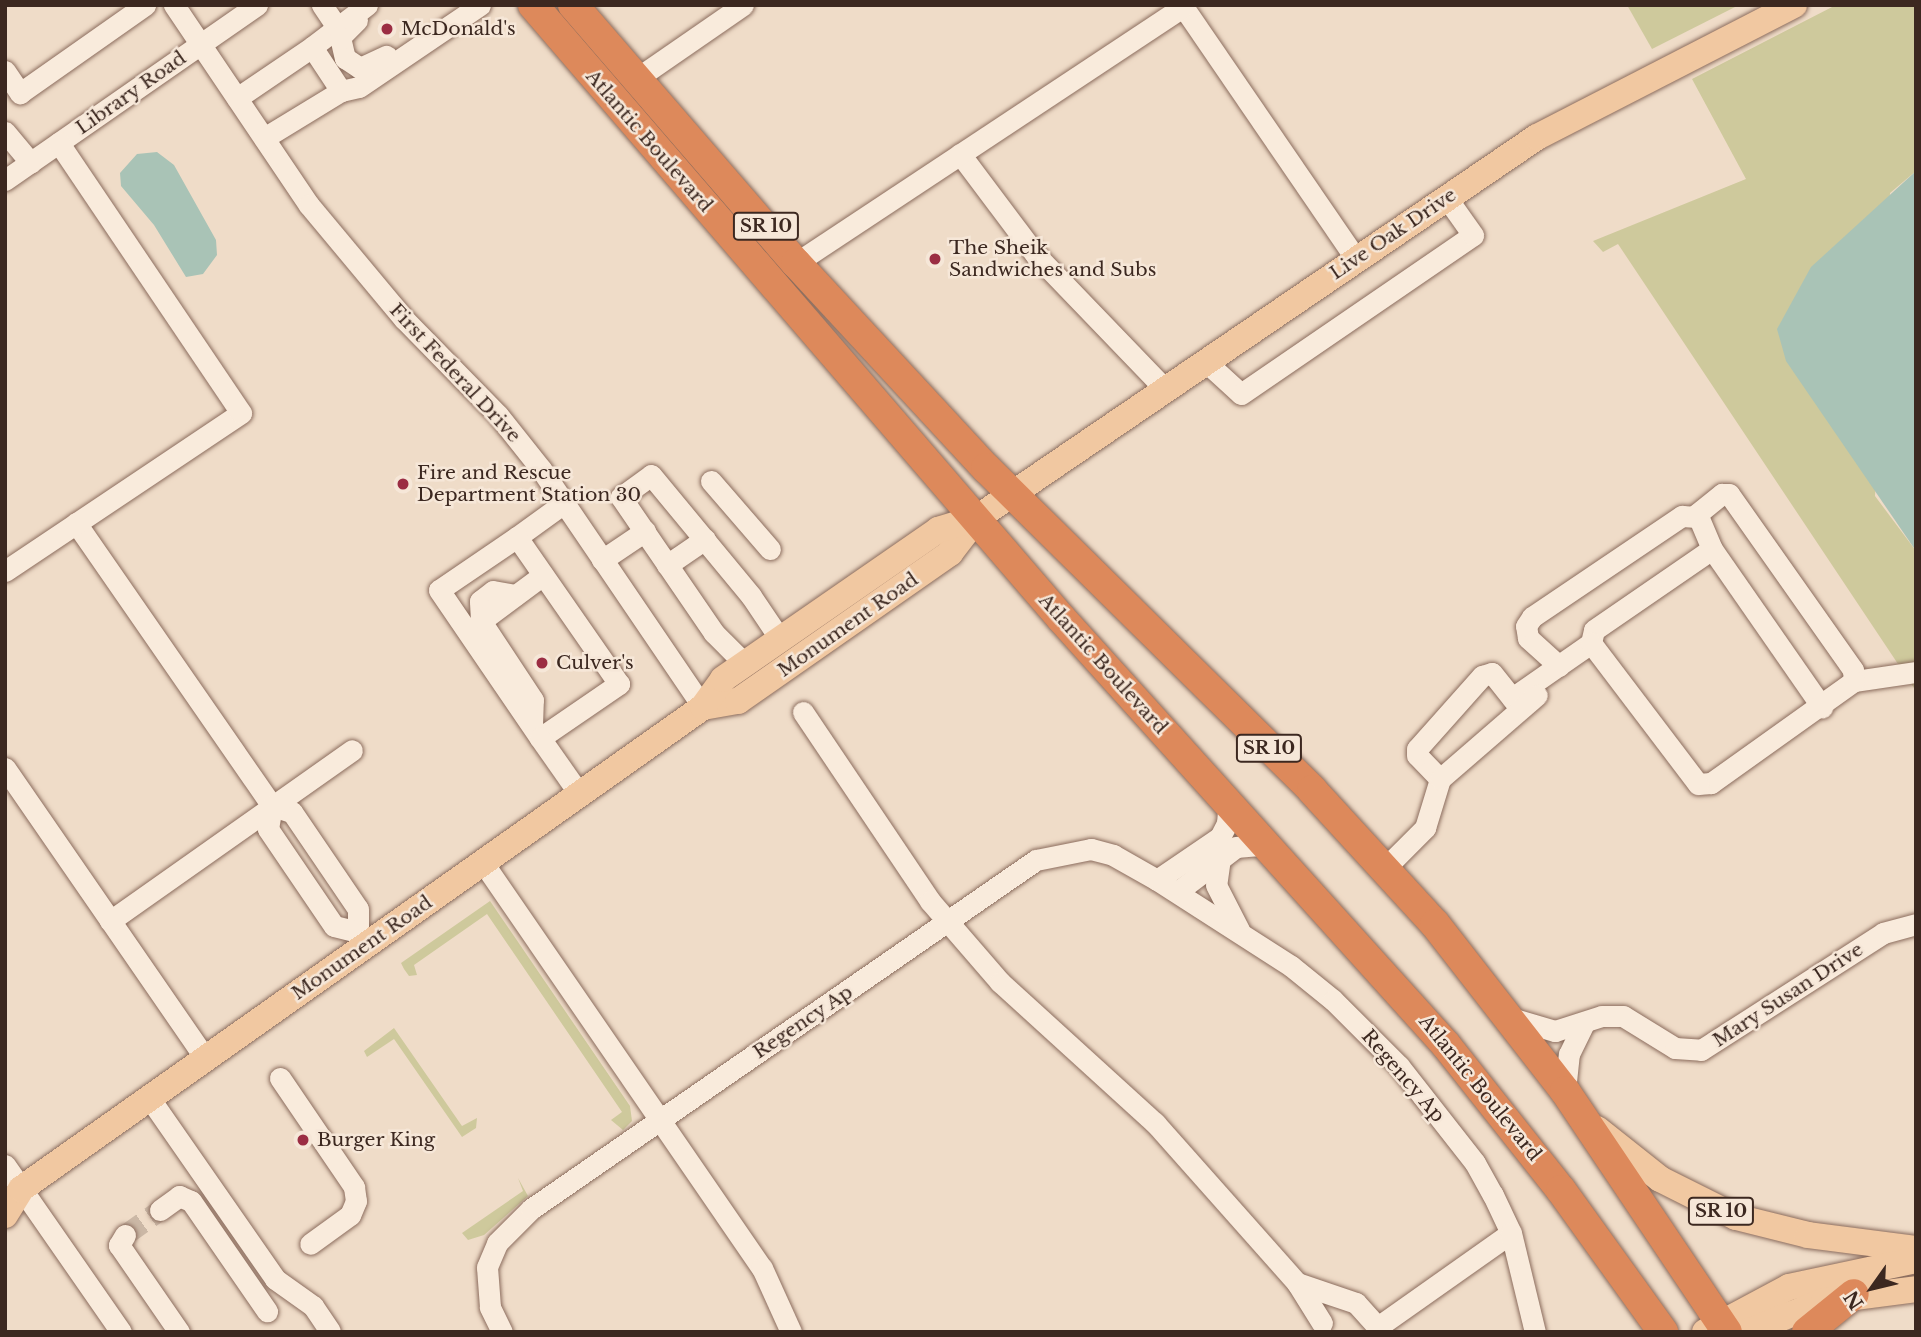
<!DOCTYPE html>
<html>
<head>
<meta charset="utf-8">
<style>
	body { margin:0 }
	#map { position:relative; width:1921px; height:1337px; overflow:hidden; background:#efdcc8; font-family:"Libre Baskerville",serif }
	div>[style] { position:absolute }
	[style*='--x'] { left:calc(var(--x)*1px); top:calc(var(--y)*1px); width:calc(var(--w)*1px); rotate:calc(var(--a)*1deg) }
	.green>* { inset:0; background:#cec99c }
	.water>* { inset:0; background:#a9c3b6 }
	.minor-tunnel>* { height:21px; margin-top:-10.5px; transform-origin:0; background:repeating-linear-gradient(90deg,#cbb8a6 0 21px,transparent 0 31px) }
	.roads { filter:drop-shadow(0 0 2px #8b6c5d) drop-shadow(0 0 2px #8b6c5d) }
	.minor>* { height:21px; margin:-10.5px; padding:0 10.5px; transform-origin:10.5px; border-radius:10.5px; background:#f9ebdc }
	.major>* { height:26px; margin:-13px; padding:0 13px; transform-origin:13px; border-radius:13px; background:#f1c8a1 }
	.highway>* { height:30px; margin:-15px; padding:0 15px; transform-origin:15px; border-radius:15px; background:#dd895b }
	.dots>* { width:19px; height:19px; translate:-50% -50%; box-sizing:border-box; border:4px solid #f6e7d8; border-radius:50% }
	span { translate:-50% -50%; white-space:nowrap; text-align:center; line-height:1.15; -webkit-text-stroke:5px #f6e7d8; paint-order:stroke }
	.shield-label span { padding:2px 5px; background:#f6e7d8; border:2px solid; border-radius:5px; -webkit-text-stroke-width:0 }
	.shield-label { font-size:18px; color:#3c2820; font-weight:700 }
	.poi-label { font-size:19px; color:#3c2820 }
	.left { translate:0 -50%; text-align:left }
	.street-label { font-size:19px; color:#3c2820 }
	.frame { position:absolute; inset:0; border:7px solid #3c2820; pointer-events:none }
	.north { position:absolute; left:1837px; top:1253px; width:70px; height:70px; -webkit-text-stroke:5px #f6e7d8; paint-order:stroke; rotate:236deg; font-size:19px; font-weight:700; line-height:28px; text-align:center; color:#3c2820 }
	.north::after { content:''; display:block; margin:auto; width:24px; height:32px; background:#3c2820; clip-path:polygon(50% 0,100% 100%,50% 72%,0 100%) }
</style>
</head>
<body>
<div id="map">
	<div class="green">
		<i style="clip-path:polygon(1627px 5px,1739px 5px,1652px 49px)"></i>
		<i style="clip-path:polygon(1836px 5px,1916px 5px,1916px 171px,1890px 193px,1875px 496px,1916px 551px,1916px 691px,1618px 244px,1603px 252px,1593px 241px,1746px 179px,1692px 79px)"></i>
		<i style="clip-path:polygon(490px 901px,630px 1106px,632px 1121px,623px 1130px,611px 1120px,622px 1112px,487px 914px,414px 965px,417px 975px,409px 976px,404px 969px,401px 963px)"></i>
		<i style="clip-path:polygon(394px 1028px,462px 1126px,477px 1118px,476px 1128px,462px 1137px,394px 1039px,367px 1057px,364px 1051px)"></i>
		<i style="clip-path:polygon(518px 1178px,528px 1196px,484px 1235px,468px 1240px,462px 1233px,523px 1191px)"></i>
	</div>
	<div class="water">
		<i style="clip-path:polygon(157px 152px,174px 165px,216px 240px,217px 255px,203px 274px,186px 277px,154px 225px,121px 186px,120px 173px,137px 154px)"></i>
		<i style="clip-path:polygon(1916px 171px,1916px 551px,1786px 361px,1777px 329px,1811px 267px)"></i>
	</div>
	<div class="minor-tunnel">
		<i style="--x:125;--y:1235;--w:43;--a:-35.5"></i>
	</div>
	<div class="roads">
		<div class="minor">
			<i style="--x:174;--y:5;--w:241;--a:56"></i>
			<i style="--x:309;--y:205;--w:148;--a:50.2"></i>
			<i style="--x:404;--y:319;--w:134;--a:45.6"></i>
			<i style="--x:498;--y:415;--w:69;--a:51.5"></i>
			<i style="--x:541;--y:469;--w:288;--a:55.8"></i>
			<i style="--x:322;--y:5;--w:27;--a:56"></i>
			<i style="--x:367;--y:5;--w:69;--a:142.6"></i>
			<i style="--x:312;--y:47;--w:53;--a:56.6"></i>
			<i style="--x:341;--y:91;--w:18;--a:-13"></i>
			<i style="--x:359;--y:87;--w:146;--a:-34.1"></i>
			<i style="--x:1182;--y:5;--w:308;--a:55.6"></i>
			<i style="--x:357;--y:20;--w:24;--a:135"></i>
			<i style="--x:340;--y:37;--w:22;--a:77"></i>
			<i style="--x:345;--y:58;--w:18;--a:34"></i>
			<i style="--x:360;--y:68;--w:29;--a:-25"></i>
			<i style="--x:5;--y:71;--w:27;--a:56"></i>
			<i style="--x:20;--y:93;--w:153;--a:-35.1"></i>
			<i style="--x:636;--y:79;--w:130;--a:-34.7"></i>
			<i style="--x:237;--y:98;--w:91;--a:-34.2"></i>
			<i style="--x:5;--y:132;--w:40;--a:50"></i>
			<i style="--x:264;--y:138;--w:90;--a:-31.4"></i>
			<i style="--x:960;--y:154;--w:125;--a:53.1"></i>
			<i style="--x:1035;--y:254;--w:187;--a:46.1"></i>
			<i style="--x:5;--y:180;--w:307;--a:-34.8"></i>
			<i style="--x:796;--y:263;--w:464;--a:-33.5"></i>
			<i style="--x:1206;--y:362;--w:47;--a:42.4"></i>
			<i style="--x:1241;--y:394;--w:281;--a:-34.4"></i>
			<i style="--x:1473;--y:235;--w:47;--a:-125.4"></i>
			<i style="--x:711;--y:481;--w:90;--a:49.1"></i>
			<i style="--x:76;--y:523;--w:344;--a:55.3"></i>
			<i style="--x:272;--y:806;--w:21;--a:17"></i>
			<i style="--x:292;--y:812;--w:117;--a:55.8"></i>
			<i style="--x:358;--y:909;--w:23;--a:90"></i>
			<i style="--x:358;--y:932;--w:16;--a:55"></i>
			<i style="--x:517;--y:537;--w:58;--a:-35.9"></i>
			<i style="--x:1712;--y:549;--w:193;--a:55.2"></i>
			<i style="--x:602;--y:560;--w:52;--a:-34"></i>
			<i style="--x:667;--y:565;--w:46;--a:-34.4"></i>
			<i style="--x:5;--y:571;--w:284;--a:-33.8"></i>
			<i style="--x:241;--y:413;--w:326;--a:-124"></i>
			<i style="--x:481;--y:621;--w:20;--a:-93"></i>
			<i style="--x:480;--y:601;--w:16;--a:-38"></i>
			<i style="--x:493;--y:591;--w:23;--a:10"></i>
			<i style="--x:745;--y:664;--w:44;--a:-135"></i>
			<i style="--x:714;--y:633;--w:165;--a:-124.4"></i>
			<i style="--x:621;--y:497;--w:37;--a:-36"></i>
			<i style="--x:651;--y:475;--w:157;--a:50.4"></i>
			<i style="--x:751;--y:596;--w:52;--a:56"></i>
			<i style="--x:1559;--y:666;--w:42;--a:-137.9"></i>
			<i style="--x:1528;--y:638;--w:12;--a:-99"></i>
			<i style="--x:1526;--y:626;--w:11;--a:-56"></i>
			<i style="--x:1532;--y:617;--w:181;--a:-34"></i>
			<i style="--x:1682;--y:516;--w:15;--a:4"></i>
			<i style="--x:1854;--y:681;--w:63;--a:-8.3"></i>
			<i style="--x:1512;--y:698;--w:96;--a:-34.8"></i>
			<i style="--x:1591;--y:643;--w:13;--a:-77"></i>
			<i style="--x:1594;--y:630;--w:143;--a:-34.5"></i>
			<i style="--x:1712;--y:549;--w:38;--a:-113"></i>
			<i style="--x:1697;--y:514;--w:32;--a:-39"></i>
			<i style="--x:1722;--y:494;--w:7;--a:0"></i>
			<i style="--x:1729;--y:494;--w:215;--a:54.8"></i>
			<i style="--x:1853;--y:670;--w:11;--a:85"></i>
			<i style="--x:1854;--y:681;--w:176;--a:144.5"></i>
			<i style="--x:1711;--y:783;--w:13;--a:176"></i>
			<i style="--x:1698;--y:784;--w:177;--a:-127.2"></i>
			<i style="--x:803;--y:712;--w:228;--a:56.1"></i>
			<i style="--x:930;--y:901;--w:107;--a:49.2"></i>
			<i style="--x:1000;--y:982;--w:210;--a:42.3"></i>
			<i style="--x:1155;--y:1123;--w:214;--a:48.4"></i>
			<i style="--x:1297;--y:1283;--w:62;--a:18.7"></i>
			<i style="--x:1356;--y:1303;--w:39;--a:48"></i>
			<i style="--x:532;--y:725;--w:25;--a:-88"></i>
			<i style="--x:533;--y:700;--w:95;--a:-123.4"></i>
			<i style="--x:481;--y:621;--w:77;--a:-36.6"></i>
			<i style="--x:540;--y:738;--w:96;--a:-34.4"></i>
			<i style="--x:619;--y:684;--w:179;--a:-124.8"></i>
			<i style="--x:517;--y:537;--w:94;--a:145.8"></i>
			<i style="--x:439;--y:590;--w:179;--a:55.7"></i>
			<i style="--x:540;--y:738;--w:70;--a:54.9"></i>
			<i style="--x:5;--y:768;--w:351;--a:55.4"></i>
			<i style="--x:1440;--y:779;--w:33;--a:-134"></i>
			<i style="--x:1417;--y:755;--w:6;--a:-90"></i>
			<i style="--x:1417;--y:749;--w:98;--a:-48.3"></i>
			<i style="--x:1482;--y:676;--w:10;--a:-17"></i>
			<i style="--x:1492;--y:673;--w:43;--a:51.5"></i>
			<i style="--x:272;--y:806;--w:23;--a:100"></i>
			<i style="--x:268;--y:829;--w:117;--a:55.8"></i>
			<i style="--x:334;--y:926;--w:25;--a:14"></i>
			<i style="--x:1220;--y:858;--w:27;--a:98"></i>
			<i style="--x:1216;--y:885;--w:51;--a:62.9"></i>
			<i style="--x:484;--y:864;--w:490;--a:55.5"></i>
			<i style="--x:762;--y:1268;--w:70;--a:65.6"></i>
			<i style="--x:1385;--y:868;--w:57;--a:-45"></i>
			<i style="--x:1425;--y:828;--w:51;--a:-73"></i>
			<i style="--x:1440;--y:779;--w:128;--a:-40.9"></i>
			<i style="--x:1157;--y:880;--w:76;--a:-34.3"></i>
			<i style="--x:1220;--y:837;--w:16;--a:-63"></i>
			<i style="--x:1227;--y:823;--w:21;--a:-85"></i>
			<i style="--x:1177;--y:892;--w:74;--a:-37.3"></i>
			<i style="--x:1236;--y:847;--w:32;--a:-5"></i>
			<i style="--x:110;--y:921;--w:296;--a:-35.2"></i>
			<i style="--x:1511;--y:1018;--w:46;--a:16.5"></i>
			<i style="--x:1555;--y:1031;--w:49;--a:-17.7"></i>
			<i style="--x:1602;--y:1016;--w:21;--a:0"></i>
			<i style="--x:1623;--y:1016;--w:61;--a:31.6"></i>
			<i style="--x:1675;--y:1048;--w:26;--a:4"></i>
			<i style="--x:1701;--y:1050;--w:216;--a:-32.7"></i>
			<i style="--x:1883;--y:933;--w:34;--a:-15"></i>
			<i style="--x:280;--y:1078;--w:132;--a:55.8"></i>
			<i style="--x:354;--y:1187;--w:14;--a:82"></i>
			<i style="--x:356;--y:1201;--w:15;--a:113"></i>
			<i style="--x:350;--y:1215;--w:49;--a:144.1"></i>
			<i style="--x:1565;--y:1091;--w:37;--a:-84"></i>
			<i style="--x:1569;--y:1054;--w:34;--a:-64"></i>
			<i style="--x:148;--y:1096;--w:223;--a:55.2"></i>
			<i style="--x:275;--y:1279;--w:47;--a:35.4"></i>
			<i style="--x:313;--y:1306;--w:30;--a:56"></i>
			<i style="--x:5;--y:1165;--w:203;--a:55.2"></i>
			<i style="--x:160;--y:1210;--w:24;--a:-36"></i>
			<i style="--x:179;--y:1196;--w:13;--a:23"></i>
			<i style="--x:191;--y:1201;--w:134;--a:55.4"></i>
			<i style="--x:125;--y:1235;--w:12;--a:121"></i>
			<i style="--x:119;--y:1245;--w:106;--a:55.4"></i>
			<i style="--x:1297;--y:1283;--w:47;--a:58"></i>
			<i style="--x:1379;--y:1326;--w:161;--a:-35.2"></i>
			<i style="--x:502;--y:1332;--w:28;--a:-116"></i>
			<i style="--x:490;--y:1307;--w:40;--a:-94.3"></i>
			<i style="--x:487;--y:1267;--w:26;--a:-67"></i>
			<i style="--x:497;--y:1243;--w:48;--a:-45"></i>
			<i style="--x:531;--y:1209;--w:614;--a:-34.65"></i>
			<i style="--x:1036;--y:860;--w:56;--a:-11.3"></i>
			<i style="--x:1091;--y:849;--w:23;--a:15"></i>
			<i style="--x:1113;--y:855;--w:51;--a:29.6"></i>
			<i style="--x:1157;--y:880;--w:159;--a:32.7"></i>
			<i style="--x:1291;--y:966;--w:54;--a:39"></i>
			<i style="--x:1333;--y:1000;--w:93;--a:45"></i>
			<i style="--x:1399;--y:1066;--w:123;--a:51.9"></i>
			<i style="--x:1475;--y:1163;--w:37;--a:61"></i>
			<i style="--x:1493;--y:1195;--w:42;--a:64.7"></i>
			<i style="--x:1511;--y:1233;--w:102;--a:76.4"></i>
		</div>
		<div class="major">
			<i style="--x:703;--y:707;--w:36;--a:-10"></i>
			<i style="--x:738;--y:701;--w:259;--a:-34.9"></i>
			<i style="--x:950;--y:553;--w:44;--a:-52.4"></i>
			<i style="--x:1597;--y:1129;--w:80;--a:38.4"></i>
			<i style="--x:1660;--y:1179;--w:85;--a:26.6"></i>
			<i style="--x:1736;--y:1217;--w:74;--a:14"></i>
			<i style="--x:1808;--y:1235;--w:109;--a:7.4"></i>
			<i style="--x:5;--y:1215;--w:31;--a:-58"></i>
			<i style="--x:21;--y:1189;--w:835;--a:-35.25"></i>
			<i style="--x:703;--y:707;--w:34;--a:-54"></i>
			<i style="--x:723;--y:679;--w:262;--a:-34.7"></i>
			<i style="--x:938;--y:530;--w:41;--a:-17.1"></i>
			<i style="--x:977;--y:518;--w:677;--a:-34.23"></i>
			<i style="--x:1537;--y:137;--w:289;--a:-27.2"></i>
			<i style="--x:1705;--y:1332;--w:95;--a:-28.2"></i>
			<i style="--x:1789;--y:1287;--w:130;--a:-12"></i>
			<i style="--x:1747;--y:1332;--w:83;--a:-21.9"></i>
			<i style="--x:1824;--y:1301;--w:93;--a:-7.4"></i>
		</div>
		<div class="highway">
			<i style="--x:533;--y:5;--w:809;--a:49.26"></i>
			<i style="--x:1061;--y:618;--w:575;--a:47.96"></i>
			<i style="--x:1446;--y:1045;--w:185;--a:51.6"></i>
			<i style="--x:1561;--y:1190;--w:175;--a:54.3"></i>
			<i style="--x:573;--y:5;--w:341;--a:49.2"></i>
			<i style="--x:796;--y:263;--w:280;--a:47.2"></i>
			<i style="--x:986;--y:468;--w:458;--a:44.6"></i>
			<i style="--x:1312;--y:790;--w:182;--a:47.5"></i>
			<i style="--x:1435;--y:924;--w:212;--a:52.1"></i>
			<i style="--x:1565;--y:1091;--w:290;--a:56.1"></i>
			<i style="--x:1807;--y:1332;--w:60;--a:-39"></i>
		</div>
	</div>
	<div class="dots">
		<i style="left:387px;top:29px;background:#9b2d43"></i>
		<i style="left:935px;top:259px;background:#9b2d43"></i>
		<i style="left:403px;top:484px;background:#9b2d43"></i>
		<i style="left:542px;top:663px;background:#9b2d43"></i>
		<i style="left:303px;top:1140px;background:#9b2d43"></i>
	</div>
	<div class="shield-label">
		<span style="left:766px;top:226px">SR 10</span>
		<span style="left:1269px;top:748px">SR 10</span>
		<span style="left:1721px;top:1211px">SR 10</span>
	</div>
	<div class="poi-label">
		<span class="left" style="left:401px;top:29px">McDonald's</span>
		<span class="left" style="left:949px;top:259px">The Sheik<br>Sandwiches and Subs</span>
		<span class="left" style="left:417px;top:484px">Fire and Rescue<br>Department Station 30</span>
		<span class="left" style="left:556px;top:663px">Culver's</span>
		<span class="left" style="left:317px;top:1140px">Burger King</span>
	</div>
	<div class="street-label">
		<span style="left:131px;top:93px;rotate:-35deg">Library Road</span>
		<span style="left:649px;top:141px;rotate:49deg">Atlantic Boulevard</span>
		<span style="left:1393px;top:234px;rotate:-34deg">Live Oak Drive</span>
		<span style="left:455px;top:373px;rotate:47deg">First Federal Drive</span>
		<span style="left:848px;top:625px;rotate:-35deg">Monument Road</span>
		<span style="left:1103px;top:664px;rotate:48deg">Atlantic Boulevard</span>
		<span style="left:362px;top:948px;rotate:-35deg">Monument Road</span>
		<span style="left:1788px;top:995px;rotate:-33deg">Mary Susan Drive</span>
		<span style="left:803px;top:1022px;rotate:-34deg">Regency Ap</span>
		<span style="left:1403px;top:1076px;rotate:49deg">Regency Ap</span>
		<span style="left:1480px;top:1088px;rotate:51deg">Atlantic Boulevard</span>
	</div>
	<div class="frame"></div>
	<div class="north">N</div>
</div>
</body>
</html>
